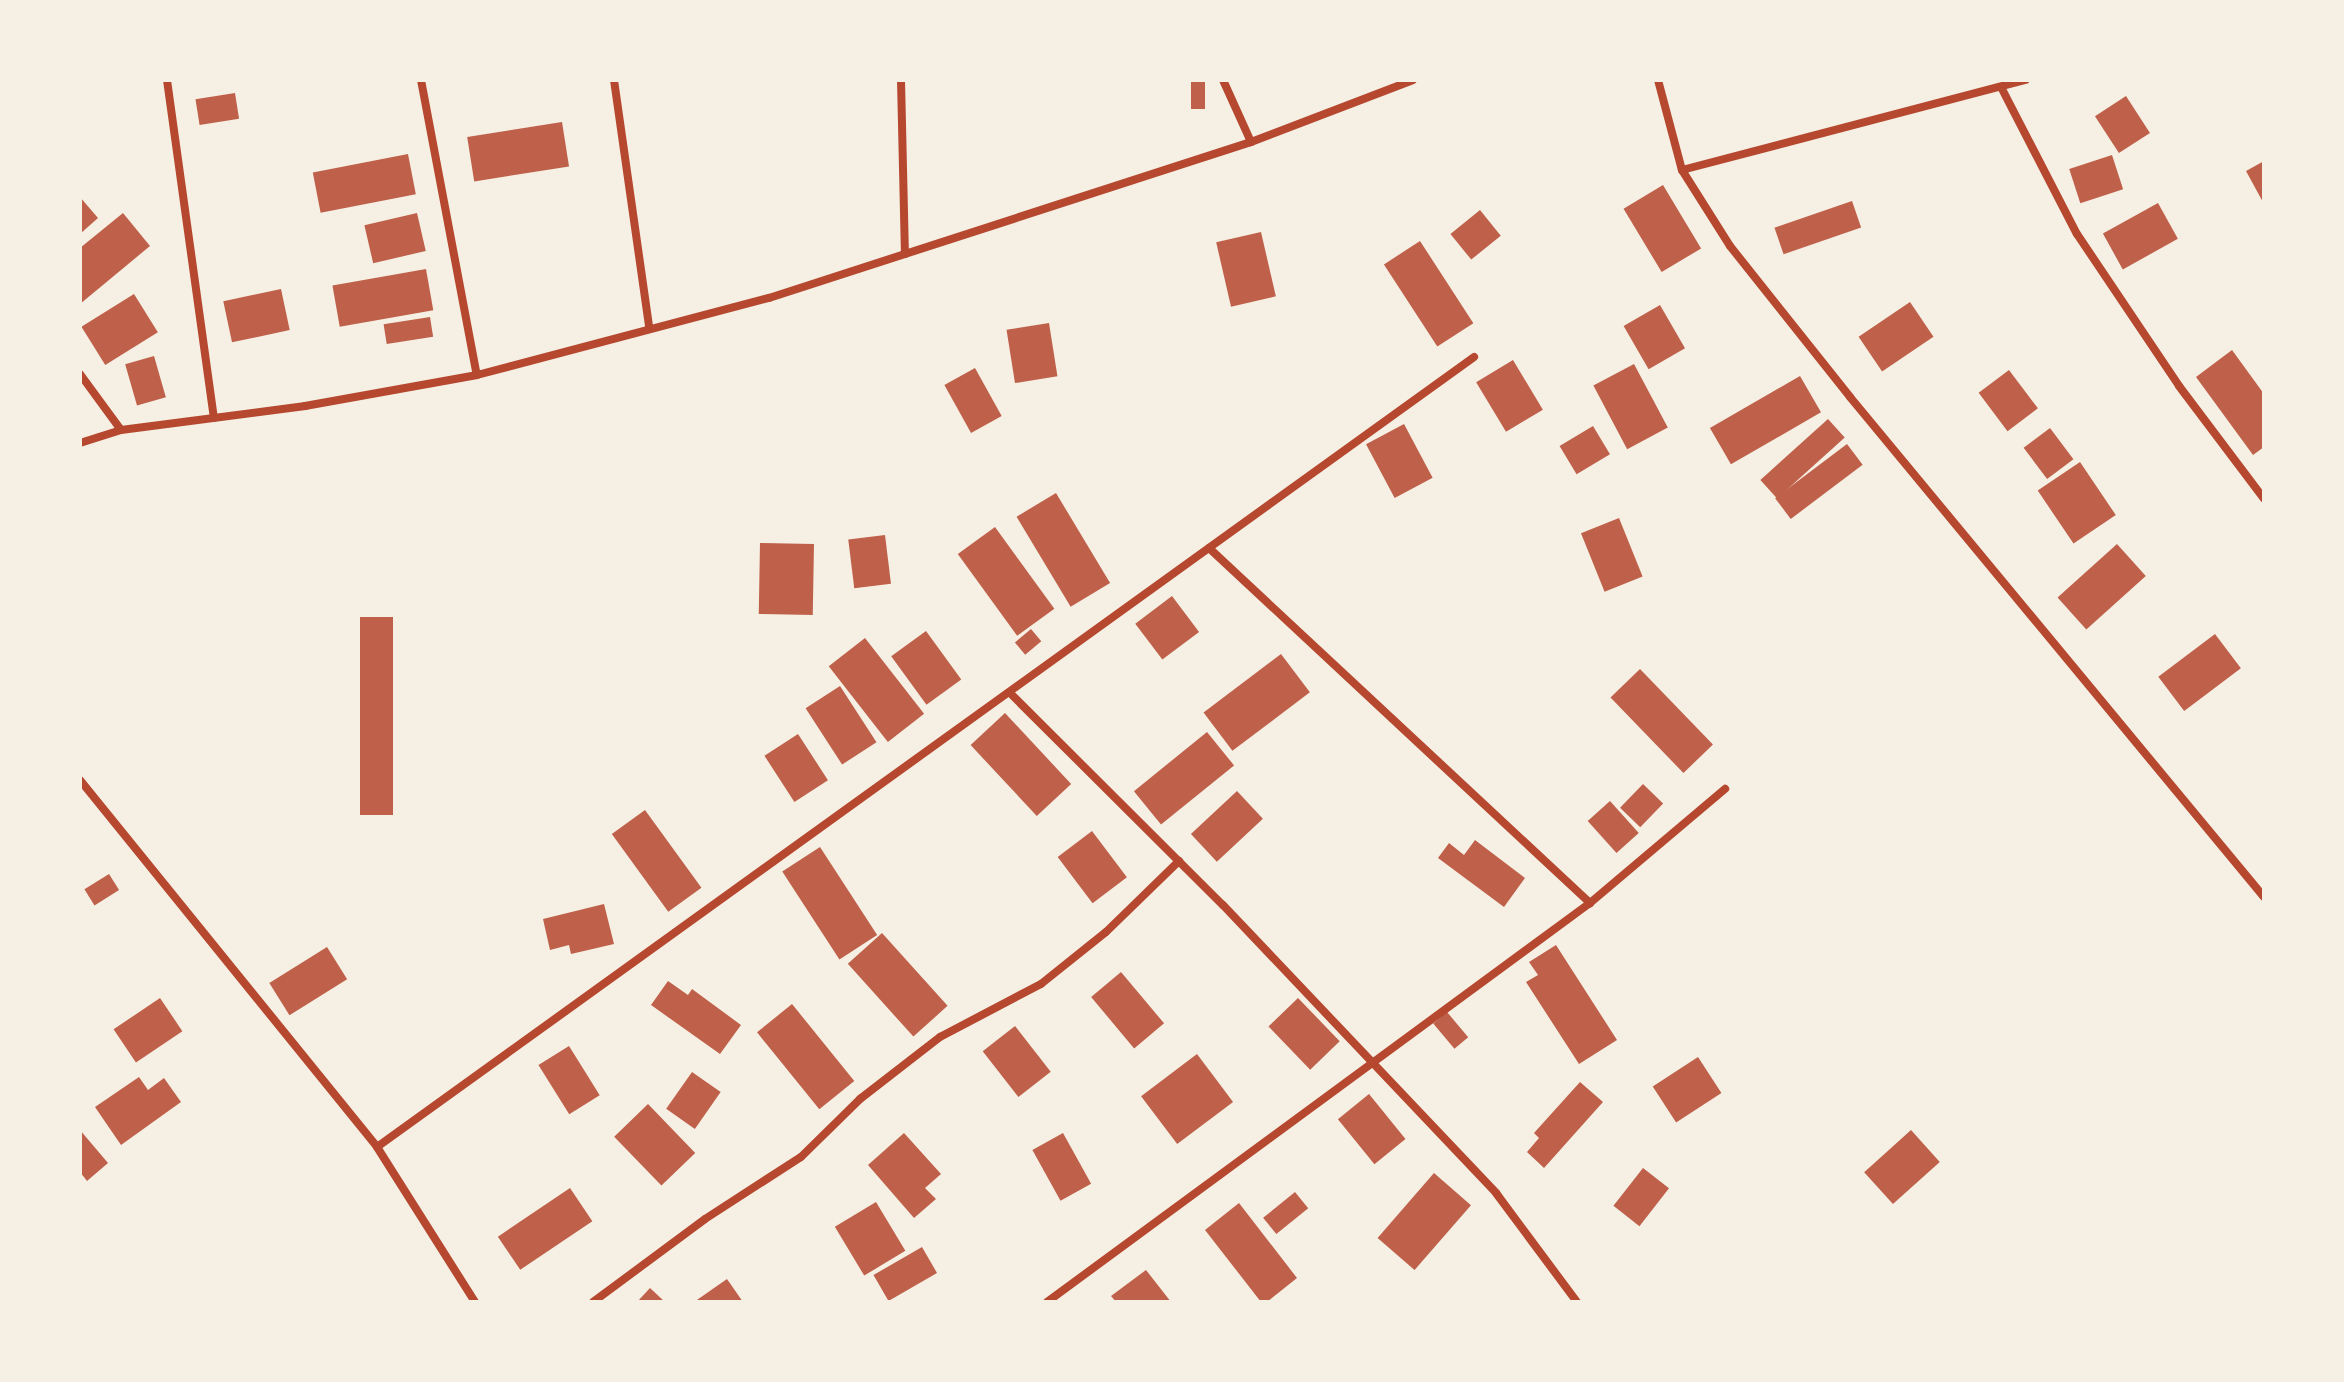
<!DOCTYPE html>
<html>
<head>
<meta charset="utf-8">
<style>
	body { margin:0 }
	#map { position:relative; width:2344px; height:1382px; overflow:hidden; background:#f6efe4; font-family:Helvetica,sans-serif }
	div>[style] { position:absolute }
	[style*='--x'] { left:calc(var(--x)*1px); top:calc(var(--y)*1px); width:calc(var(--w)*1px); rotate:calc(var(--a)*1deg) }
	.building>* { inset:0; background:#bf614a; transform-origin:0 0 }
	.minor>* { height:8px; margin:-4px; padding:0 4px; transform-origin:4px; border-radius:4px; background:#b5482f }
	span { translate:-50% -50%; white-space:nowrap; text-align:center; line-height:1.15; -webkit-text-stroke:8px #f6efe4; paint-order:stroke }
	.frame { position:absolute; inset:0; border:82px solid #f6efe4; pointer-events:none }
</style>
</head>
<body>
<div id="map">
	<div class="building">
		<i style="left:1191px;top:80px;width:14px;height:29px"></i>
		<i style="left:235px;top:93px;width:26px;height:40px;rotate:81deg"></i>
		<i style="left:2126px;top:96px;width:44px;height:37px;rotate:57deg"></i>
		<i style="left:562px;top:122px;width:45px;height:96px;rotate:81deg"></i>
		<i style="left:408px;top:154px;width:41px;height:97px;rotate:79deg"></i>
		<i style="left:2112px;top:155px;width:36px;height:45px;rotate:72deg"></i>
		<i style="clip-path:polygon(2264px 161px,2264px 204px,2246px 171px)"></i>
		<i style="left:1663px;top:185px;width:74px;height:46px;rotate:59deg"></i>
		<i style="clip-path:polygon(80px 197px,98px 218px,80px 234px)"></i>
		<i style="left:1852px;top:201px;width:28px;height:82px;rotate:71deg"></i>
		<i style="left:2158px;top:203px;width:41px;height:63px;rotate:61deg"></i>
		<i style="left:1480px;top:210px;width:33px;height:38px;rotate:51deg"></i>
		<i style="clip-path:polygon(123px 213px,150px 246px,80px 304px,80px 248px)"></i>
		<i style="left:417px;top:213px;width:39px;height:54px;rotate:77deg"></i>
		<i style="left:1261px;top:232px;width:66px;height:46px;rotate:77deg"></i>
		<i style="left:1420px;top:241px;width:98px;height:43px;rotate:57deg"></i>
		<i style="left:426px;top:269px;width:42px;height:95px;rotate:80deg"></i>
		<i style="left:281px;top:289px;width:42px;height:59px;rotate:78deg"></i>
		<i style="left:134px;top:294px;width:45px;height:62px;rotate:58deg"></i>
		<i style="left:1910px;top:302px;width:42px;height:62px;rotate:56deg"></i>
		<i style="left:1660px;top:305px;width:50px;height:42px;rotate:60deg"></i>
		<i style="left:430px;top:317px;width:20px;height:47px;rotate:81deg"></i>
		<i style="left:1049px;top:323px;width:54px;height:43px;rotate:81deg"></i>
		<i style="clip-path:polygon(2232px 350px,2264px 394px,2264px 447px,2253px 455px,2196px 377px)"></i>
		<i style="left:154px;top:356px;width:43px;height:30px;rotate:74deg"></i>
		<i style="left:1513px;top:360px;width:58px;height:43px;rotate:59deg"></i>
		<i style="left:1634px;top:364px;width:72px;height:46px;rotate:62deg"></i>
		<i style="left:975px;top:368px;width:55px;height:35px;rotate:61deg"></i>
		<i style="left:2009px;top:370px;width:48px;height:38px;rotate:53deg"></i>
		<i style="left:1800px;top:376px;width:42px;height:104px;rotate:60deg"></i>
		<i style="left:1828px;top:419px;width:25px;height:91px;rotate:48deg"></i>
		<i style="left:1404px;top:424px;width:61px;height:43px;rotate:62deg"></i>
		<i style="left:1593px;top:426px;width:33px;height:39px;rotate:59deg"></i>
		<i style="left:2050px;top:428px;width:39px;height:33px;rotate:53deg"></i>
		<i style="left:1847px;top:444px;width:26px;height:90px;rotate:53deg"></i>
		<i style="left:2080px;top:462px;width:64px;height:51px;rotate:56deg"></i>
		<i style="left:1056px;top:493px;width:105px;height:46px;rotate:59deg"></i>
		<i style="left:1619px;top:518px;width:63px;height:41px;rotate:68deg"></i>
		<i style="left:995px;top:527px;width:101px;height:46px;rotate:54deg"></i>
		<i style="left:885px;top:535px;width:49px;height:37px;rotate:83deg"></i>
		<i style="left:760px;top:543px;width:54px;height:71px;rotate:1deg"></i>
		<i style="left:2117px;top:544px;width:43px;height:80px;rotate:48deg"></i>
		<i style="left:1172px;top:596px;width:45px;height:46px;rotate:53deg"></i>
		<i style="left:360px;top:617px;width:33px;height:198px"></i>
		<i style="left:1031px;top:629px;width:16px;height:21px;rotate:50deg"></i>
		<i style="left:926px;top:631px;width:60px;height:43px;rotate:54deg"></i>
		<i style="left:2215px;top:634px;width:43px;height:71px;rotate:53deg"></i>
		<i style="left:865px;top:638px;width:96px;height:46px;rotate:52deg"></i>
		<i style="left:1281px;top:654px;width:48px;height:97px;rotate:53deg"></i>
		<i style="left:1640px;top:669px;width:105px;height:41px;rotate:46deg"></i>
		<i style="left:840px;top:686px;width:67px;height:41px;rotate:57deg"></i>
		<i style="left:1005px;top:713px;width:97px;height:47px;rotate:47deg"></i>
		<i style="left:1207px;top:732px;width:43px;height:94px;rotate:51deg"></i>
		<i style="left:798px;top:734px;width:55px;height:40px;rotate:57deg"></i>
		<i style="left:1643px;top:784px;width:28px;height:33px;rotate:44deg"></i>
		<i style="left:1237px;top:791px;width:38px;height:63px;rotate:47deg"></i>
		<i style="left:1610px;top:801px;width:43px;height:30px;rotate:48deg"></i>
		<i style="left:645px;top:810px;width:96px;height:41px;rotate:54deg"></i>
		<i style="left:1092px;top:831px;width:58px;height:43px;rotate:53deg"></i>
		<i style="clip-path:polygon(1475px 840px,1525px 878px,1504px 907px,1438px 858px,1449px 843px,1464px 855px)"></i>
		<i style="left:820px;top:847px;width:105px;height:45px;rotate:57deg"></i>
		<i style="left:109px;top:874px;width:19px;height:29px;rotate:58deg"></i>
		<i style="clip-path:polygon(604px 904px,614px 944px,571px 954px,569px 945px,550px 950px,543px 919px)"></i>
		<i style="left:882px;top:933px;width:98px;height:46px;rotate:48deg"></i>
		<i style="clip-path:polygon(1556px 945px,1617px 1040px,1579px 1064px,1526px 982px,1538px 975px,1529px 962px)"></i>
		<i style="left:327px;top:947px;width:38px;height:68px;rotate:58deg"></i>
		<i style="left:1121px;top:972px;width:67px;height:39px;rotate:50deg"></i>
		<i style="clip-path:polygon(668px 981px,688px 995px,692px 989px,741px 1025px,720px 1054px,651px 1005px)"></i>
		<i style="left:160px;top:998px;width:40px;height:56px;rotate:56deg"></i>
		<i style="left:1298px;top:998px;width:60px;height:41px;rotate:46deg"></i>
		<i style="left:792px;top:1004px;width:99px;height:45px;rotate:51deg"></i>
		<i style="left:1447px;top:1012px;width:33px;height:18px;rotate:50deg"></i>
		<i style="left:1015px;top:1026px;width:58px;height:41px;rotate:52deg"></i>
		<i style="left:569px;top:1046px;width:58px;height:36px;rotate:58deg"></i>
		<i style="left:1197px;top:1054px;width:60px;height:70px;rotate:53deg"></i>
		<i style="left:1698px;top:1057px;width:43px;height:54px;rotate:57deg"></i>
		<i style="left:692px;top:1072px;width:35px;height:45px;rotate:35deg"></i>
		<i style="clip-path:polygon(139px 1077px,148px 1090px,164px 1078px,181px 1102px,121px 1145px,95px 1107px)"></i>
		<i style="clip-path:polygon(1580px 1082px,1603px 1102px,1544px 1168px,1527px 1152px,1539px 1138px,1534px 1133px)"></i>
		<i style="left:1369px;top:1094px;width:58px;height:40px;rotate:51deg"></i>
		<i style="left:648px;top:1104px;width:68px;height:47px;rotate:46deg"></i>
		<i style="clip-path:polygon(80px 1130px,108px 1163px,87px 1181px,80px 1172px)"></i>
		<i style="left:1911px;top:1130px;width:43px;height:63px;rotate:48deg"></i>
		<i style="clip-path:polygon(904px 1133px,941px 1174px,925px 1188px,936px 1199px,914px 1218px,868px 1165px)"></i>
		<i style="left:1063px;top:1133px;width:58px;height:35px;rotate:61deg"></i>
		<i style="left:1643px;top:1168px;width:33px;height:48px;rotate:38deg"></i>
		<i style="left:1434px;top:1173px;width:49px;height:86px;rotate:41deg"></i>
		<i style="left:570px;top:1188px;width:40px;height:87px;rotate:56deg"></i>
		<i style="left:1295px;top:1192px;width:21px;height:41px;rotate:51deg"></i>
		<i style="left:876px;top:1202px;width:57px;height:48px;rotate:59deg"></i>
		<i style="clip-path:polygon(1239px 1203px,1297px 1278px,1267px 1302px,1261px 1302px,1205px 1230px)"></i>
		<i style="left:922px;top:1247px;width:30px;height:56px;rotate:60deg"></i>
		<i style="clip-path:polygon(1146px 1270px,1171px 1302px,1116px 1302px,1111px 1296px)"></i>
		<i style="clip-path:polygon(727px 1279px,743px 1302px,694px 1302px)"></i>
		<i style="clip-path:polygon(650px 1288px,665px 1302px,637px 1302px)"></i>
	</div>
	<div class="minor">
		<i style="--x:167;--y:80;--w:341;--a:82.1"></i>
		<i style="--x:421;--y:80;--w:300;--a:79.3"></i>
		<i style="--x:614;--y:80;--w:249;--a:81.9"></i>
		<i style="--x:901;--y:80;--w:174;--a:88.7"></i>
		<i style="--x:1223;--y:80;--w:68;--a:65.7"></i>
		<i style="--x:1658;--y:80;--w:93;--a:75.1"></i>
		<i style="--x:1682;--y:170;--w:355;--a:-14.7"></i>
		<i style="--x:2001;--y:87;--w:165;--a:62.7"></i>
		<i style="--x:2077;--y:234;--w:183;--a:56.1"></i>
		<i style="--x:2179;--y:386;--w:141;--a:53"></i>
		<i style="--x:1682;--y:170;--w:90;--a:57.7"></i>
		<i style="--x:1730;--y:246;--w:193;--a:51.5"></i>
		<i style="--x:1850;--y:397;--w:649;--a:50.38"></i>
		<i style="--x:80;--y:374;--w:69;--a:53.8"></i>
		<i style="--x:80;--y:443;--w:43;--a:-17.6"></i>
		<i style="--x:121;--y:430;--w:186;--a:-7.4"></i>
		<i style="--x:305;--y:406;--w:175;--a:-10.2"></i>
		<i style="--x:477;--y:375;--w:302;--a:-14.8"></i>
		<i style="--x:769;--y:298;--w:507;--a:-17.93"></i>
		<i style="--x:1251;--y:142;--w:173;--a:-20.9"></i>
		<i style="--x:1209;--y:548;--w:521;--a:42.98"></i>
		<i style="--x:1010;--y:693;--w:301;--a:44.9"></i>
		<i style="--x:1223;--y:905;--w:397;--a:46.5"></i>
		<i style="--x:1496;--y:1193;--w:136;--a:53.4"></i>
		<i style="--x:80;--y:780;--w:472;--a:51"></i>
		<i style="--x:377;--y:1147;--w:183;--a:57.7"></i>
		<i style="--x:377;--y:1147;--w:1352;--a:-35.76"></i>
		<i style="--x:593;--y:1302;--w:139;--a:-36.5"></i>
		<i style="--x:705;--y:1219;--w:114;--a:-32.9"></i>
		<i style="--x:801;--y:1157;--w:83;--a:-44.5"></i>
		<i style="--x:860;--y:1099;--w:101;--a:-37.8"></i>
		<i style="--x:940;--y:1037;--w:114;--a:-27.7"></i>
		<i style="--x:1041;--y:984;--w:83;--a:-38.7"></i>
		<i style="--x:1106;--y:932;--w:102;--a:-44.2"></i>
		<i style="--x:1047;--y:1302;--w:674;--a:-36.31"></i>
		<i style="--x:1590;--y:903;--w:177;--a:-40.2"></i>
	</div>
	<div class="frame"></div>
</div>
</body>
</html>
